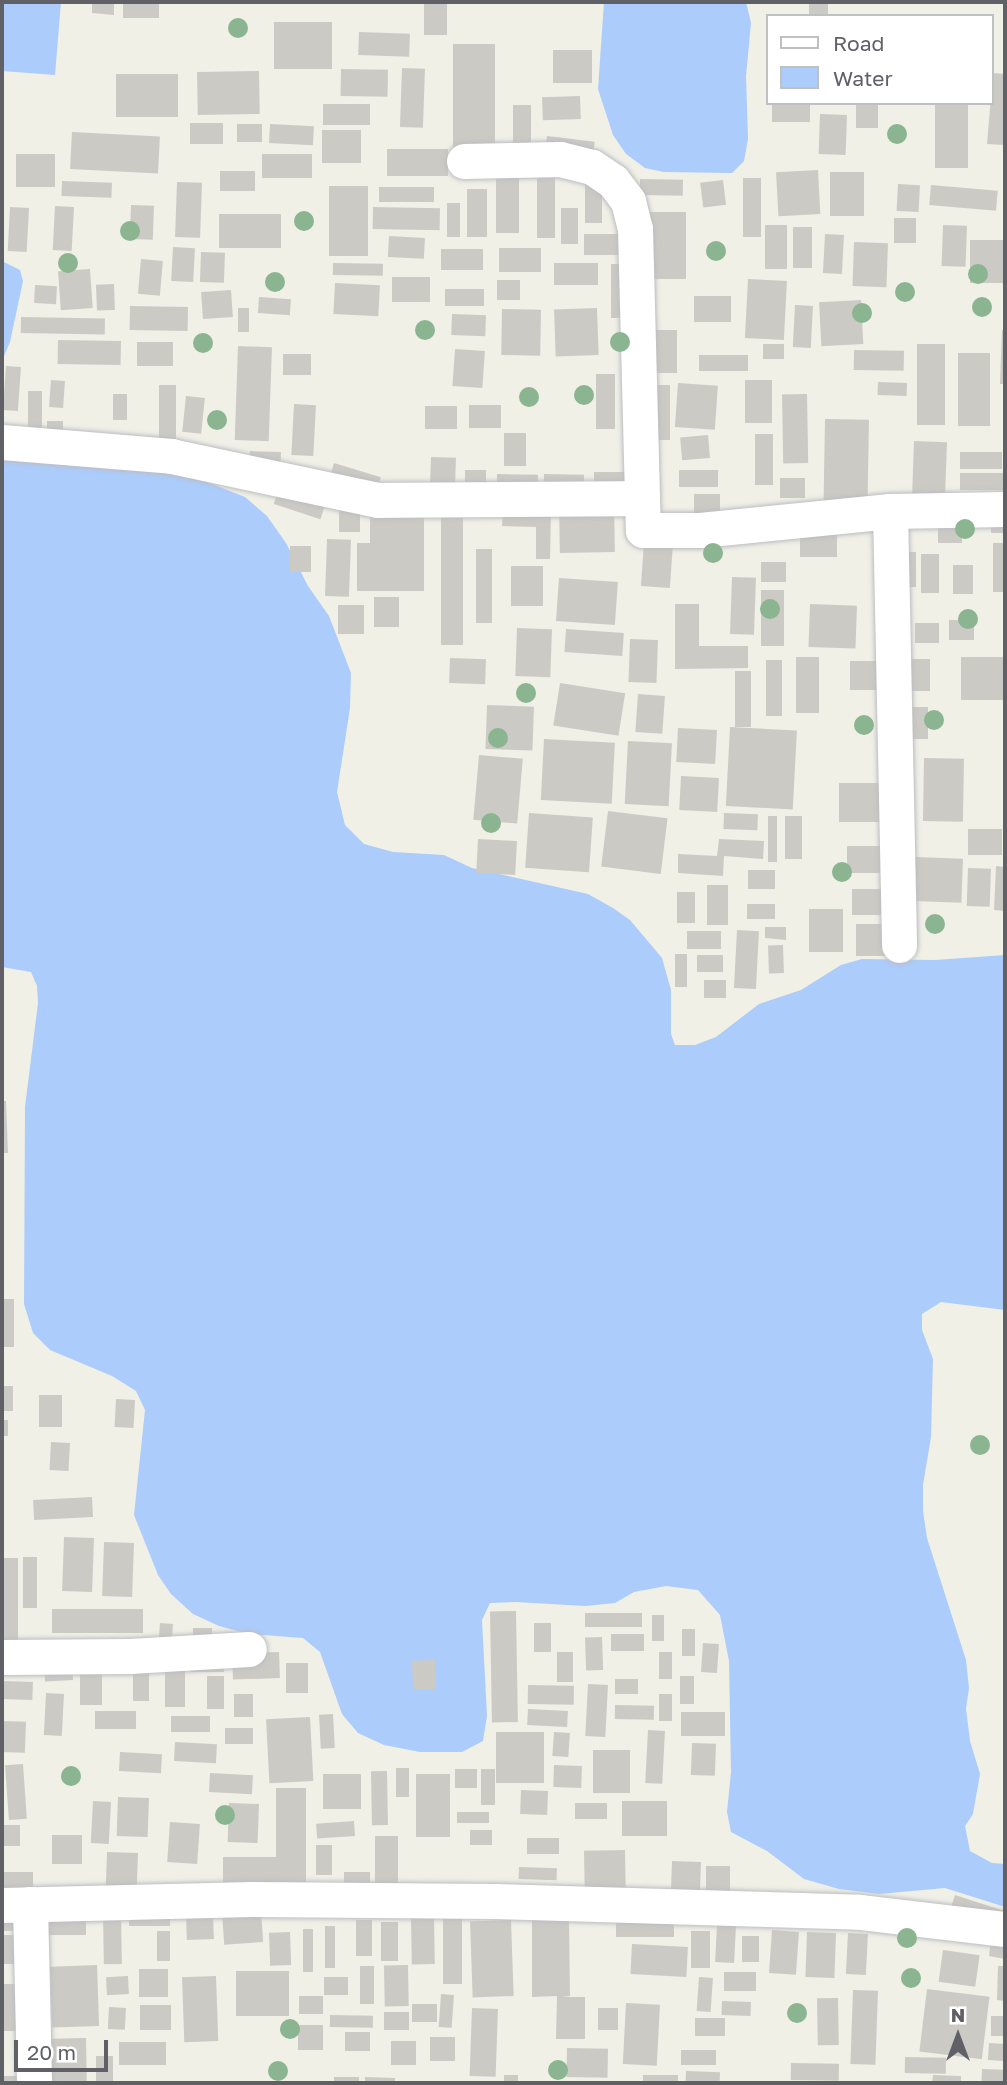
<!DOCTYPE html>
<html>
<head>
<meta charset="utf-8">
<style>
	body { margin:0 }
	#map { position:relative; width:1007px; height:2085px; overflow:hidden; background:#f0f0e7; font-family:"Golos Text",sans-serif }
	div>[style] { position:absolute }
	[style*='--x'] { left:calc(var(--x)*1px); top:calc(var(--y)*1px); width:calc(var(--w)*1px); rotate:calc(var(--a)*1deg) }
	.water>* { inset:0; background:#acccfb }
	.building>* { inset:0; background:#cccac4; transform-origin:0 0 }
	.roads { filter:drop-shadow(0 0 2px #bcbdc2) drop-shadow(0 0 2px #bcbdc2) }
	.minor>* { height:35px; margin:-17.5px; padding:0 17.5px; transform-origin:17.5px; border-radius:17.5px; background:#fff }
	.trees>* { width:20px; height:20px; margin:-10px; border-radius:50%; background:#8bb490 }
	span { translate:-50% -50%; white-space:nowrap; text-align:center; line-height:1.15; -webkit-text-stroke:5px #fff; paint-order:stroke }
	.frame { position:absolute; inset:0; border:4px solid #5f6167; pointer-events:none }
	.legend { position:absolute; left:766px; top:14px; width:228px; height:91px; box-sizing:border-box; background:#fff; border:2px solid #bfc0c2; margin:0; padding:9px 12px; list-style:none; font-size:21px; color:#5f6167 }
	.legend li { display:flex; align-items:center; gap:14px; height:35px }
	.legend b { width:35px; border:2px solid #bfc0c2 }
	.north { position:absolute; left:923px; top:2001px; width:70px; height:70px; -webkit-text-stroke:5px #fff; paint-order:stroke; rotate:0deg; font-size:19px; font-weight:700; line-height:28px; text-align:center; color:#5f6167 }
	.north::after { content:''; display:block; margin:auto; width:24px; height:32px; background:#5f6167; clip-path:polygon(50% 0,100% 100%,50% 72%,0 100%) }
	.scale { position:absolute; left:14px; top:2040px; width:94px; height:32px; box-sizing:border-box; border:4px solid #5f6167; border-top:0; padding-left:9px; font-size:21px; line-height:24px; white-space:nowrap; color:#5f6167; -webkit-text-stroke:5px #fff; paint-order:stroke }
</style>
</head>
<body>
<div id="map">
	<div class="water">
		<i style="clip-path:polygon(2px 2px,61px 2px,55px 75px,2px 71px)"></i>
		<i style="clip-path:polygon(604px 2px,746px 2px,751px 23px,746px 76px,748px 139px,744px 161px,732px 173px,664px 172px,645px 168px,626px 154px,613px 135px,598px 89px)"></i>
		<i style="clip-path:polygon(2px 261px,20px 270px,23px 281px,10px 342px,2px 361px)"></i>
		<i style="clip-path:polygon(2px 456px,182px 472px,245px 497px,267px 516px,286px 543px,308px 586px,329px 616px,351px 673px,350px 708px,337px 792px,345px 825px,364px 844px,393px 852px,444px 855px,472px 868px,588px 894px,613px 908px,630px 920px,662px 958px,671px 990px,671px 1034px,675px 1045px,695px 1045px,716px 1037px,759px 1004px,801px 990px,841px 965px,862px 959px,935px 960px,1005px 955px,1005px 1310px,941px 1302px,922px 1314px,922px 1330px,933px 1359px,931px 1437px,923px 1485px,923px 1511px,927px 1538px,966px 1660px,969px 1688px,966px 1709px,970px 1741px,980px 1774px,973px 1814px,965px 1826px,970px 1851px,992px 1863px,1005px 1864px,1005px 1907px,945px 1888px,879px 1894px,839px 1889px,804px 1879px,767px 1851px,731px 1832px,727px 1812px,731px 1772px,729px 1661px,720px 1615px,698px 1590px,666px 1586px,634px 1592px,615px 1603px,585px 1606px,516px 1602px,490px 1603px,482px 1620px,487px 1716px,483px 1741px,462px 1752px,420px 1752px,384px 1745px,358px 1733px,342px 1714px,320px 1652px,303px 1638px,249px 1634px,219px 1626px,193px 1614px,171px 1594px,158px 1575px,134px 1515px,145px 1410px,136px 1391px,112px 1376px,50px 1350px,33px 1333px,24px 1304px,25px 1107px,38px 1003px,37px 986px,31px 972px,2px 967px)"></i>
	</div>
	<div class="building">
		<i style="clip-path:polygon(92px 2px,114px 2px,114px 15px,92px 13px)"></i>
		<i style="left:123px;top:2px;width:36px;height:16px"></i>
		<i style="left:424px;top:2px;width:23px;height:33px"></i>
		<i style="left:809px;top:2px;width:19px;height:14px"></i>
		<i style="left:274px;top:22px;width:58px;height:47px"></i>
		<i style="left:359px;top:32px;width:51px;height:23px;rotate:2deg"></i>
		<i style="left:453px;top:44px;width:42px;height:112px"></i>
		<i style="left:553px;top:50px;width:39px;height:33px"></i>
		<i style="left:402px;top:68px;width:23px;height:59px;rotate:2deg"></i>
		<i style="left:341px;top:69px;width:47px;height:27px;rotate:1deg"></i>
		<i style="left:259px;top:71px;width:43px;height:62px;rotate:89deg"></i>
		<i style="clip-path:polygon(993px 73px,1005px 74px,1005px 145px,987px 144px)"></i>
		<i style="left:178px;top:74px;width:43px;height:62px;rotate:90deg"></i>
		<i style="left:580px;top:96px;width:23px;height:38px;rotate:88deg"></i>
		<i style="left:772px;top:103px;width:38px;height:19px"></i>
		<i style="left:856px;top:103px;width:22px;height:25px"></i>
		<i style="left:935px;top:103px;width:33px;height:65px"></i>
		<i style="left:323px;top:104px;width:47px;height:21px"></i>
		<i style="left:513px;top:105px;width:18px;height:50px"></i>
		<i style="left:820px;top:114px;width:27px;height:40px;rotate:2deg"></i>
		<i style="left:190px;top:123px;width:33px;height:21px"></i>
		<i style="left:237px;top:124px;width:25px;height:18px"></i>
		<i style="left:270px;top:124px;width:44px;height:19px;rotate:3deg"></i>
		<i style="left:361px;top:130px;width:33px;height:39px;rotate:90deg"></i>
		<i style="left:72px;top:132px;width:88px;height:37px;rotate:3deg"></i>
		<i style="left:547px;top:136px;width:48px;height:14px;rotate:7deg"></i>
		<i style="left:387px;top:149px;width:61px;height:27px"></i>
		<i style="left:55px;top:154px;width:33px;height:39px;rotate:90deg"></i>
		<i style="left:262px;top:154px;width:50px;height:24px"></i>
		<i style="left:818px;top:170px;width:44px;height:42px;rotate:87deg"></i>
		<i style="left:220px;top:171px;width:35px;height:20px"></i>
		<i style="left:830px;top:172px;width:34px;height:44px"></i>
		<i style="left:496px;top:175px;width:23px;height:58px"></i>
		<i style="left:585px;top:175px;width:17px;height:48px"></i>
		<i style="left:537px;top:178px;width:18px;height:60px"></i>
		<i style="left:743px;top:178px;width:18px;height:59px"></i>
		<i style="left:640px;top:179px;width:43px;height:16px;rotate:1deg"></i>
		<i style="left:723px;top:180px;width:25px;height:23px;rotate:83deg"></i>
		<i style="left:62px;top:181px;width:50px;height:15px;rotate:2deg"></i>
		<i style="left:177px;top:182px;width:25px;height:55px;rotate:2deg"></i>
		<i style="left:898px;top:184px;width:22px;height:27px;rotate:3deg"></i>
		<i style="left:931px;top:185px;width:67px;height:20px;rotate:5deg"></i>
		<i style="left:329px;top:186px;width:39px;height:70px"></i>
		<i style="left:379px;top:187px;width:55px;height:15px"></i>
		<i style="left:467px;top:189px;width:20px;height:48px"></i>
		<i style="left:447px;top:203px;width:13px;height:34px"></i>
		<i style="left:131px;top:205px;width:23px;height:34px;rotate:2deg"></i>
		<i style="left:55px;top:206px;width:19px;height:44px;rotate:3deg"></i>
		<i style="left:10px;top:207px;width:19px;height:44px;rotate:3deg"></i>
		<i style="left:373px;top:207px;width:67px;height:22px;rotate:1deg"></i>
		<i style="left:561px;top:208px;width:17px;height:36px"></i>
		<i style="left:644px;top:212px;width:42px;height:67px"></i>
		<i style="left:281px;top:214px;width:34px;height:62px;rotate:90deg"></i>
		<i style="left:894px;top:218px;width:22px;height:25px"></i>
		<i style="left:765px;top:225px;width:22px;height:44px"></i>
		<i style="left:943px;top:225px;width:24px;height:41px;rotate:2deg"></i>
		<i style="left:793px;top:227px;width:19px;height:41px"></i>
		<i style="left:584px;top:234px;width:40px;height:21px"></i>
		<i style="left:825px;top:234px;width:19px;height:39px;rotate:3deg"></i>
		<i style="left:389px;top:236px;width:36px;height:21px;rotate:3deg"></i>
		<i style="left:970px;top:240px;width:34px;height:43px"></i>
		<i style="left:854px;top:242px;width:34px;height:44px;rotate:2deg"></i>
		<i style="left:173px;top:247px;width:22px;height:34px;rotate:3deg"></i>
		<i style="left:499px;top:248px;width:42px;height:24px"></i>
		<i style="left:441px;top:249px;width:42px;height:21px"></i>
		<i style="left:201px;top:252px;width:24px;height:30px;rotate:2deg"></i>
		<i style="left:141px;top:259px;width:22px;height:35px;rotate:5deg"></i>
		<i style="left:333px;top:263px;width:50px;height:12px;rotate:1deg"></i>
		<i style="left:554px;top:263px;width:44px;height:22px"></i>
		<i style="left:611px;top:264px;width:15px;height:54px"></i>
		<i style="left:90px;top:269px;width:39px;height:32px;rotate:86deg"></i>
		<i style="left:392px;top:277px;width:38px;height:25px"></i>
		<i style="left:748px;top:279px;width:39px;height:59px;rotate:3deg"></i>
		<i style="left:497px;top:280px;width:23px;height:20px"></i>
		<i style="left:335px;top:283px;width:45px;height:31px;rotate:3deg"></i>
		<i style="left:114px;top:284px;width:26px;height:18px;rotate:88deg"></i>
		<i style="left:35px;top:285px;width:22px;height:18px;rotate:3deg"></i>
		<i style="left:445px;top:289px;width:39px;height:17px"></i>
		<i style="left:231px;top:290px;width:27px;height:30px;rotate:86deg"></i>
		<i style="left:694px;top:296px;width:37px;height:26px"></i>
		<i style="left:259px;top:297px;width:32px;height:16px;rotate:4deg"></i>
		<i style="left:861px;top:300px;width:44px;height:42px;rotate:87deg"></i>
		<i style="left:795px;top:305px;width:18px;height:42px;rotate:3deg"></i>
		<i style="left:130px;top:306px;width:58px;height:24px;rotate:1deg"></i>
		<i style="left:238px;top:308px;width:11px;height:24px"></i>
		<i style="left:597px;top:308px;width:47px;height:43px;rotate:88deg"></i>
		<i style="left:502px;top:309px;width:39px;height:46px;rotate:1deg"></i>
		<i style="left:452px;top:314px;width:34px;height:21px;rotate:2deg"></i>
		<i style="left:21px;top:317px;width:84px;height:16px;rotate:1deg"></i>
		<i style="left:643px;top:330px;width:34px;height:43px"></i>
		<i style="clip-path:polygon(1002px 330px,1005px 330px,1005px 384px,1000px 384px)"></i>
		<i style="left:58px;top:340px;width:63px;height:24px;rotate:1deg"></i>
		<i style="left:137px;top:342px;width:36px;height:24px"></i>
		<i style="left:763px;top:344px;width:21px;height:15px"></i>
		<i style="left:917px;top:344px;width:28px;height:81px"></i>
		<i style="left:238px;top:346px;width:34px;height:94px;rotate:2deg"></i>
		<i style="left:455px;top:349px;width:30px;height:37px;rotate:4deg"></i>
		<i style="left:854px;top:350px;width:50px;height:20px;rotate:1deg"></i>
		<i style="left:958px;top:353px;width:32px;height:73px"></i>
		<i style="left:283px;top:354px;width:28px;height:21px"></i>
		<i style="left:699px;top:355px;width:49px;height:16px"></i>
		<i style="left:6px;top:366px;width:15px;height:44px;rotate:4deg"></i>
		<i style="left:596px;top:374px;width:19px;height:55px"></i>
		<i style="left:51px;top:380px;width:14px;height:27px;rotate:4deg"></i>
		<i style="left:745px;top:380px;width:27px;height:43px"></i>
		<i style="left:878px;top:382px;width:29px;height:13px;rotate:2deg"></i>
		<i style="left:678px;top:383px;width:40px;height:44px;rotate:4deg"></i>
		<i style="left:159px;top:385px;width:17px;height:56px"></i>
		<i style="left:651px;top:385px;width:19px;height:55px"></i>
		<i style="left:28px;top:391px;width:14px;height:47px"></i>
		<i style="left:113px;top:394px;width:14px;height:26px"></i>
		<i style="left:807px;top:394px;width:69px;height:25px;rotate:89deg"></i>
		<i style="left:186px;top:396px;width:19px;height:36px;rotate:6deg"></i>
		<i style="left:294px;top:404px;width:22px;height:51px;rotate:3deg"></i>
		<i style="left:469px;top:405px;width:32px;height:23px"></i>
		<i style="left:425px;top:406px;width:32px;height:23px"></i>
		<i style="left:825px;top:419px;width:44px;height:90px;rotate:1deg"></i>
		<i style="left:47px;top:421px;width:16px;height:20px"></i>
		<i style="left:526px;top:433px;width:33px;height:22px;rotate:90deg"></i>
		<i style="left:755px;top:434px;width:18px;height:51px"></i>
		<i style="left:708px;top:435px;width:23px;height:28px;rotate:85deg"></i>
		<i style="left:914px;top:441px;width:33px;height:61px;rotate:2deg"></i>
		<i style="left:250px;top:451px;width:31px;height:16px;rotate:2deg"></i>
		<i style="left:960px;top:452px;width:42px;height:17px"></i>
		<i style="left:431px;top:457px;width:25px;height:38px;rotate:2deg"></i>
		<i style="left:334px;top:463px;width:49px;height:20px;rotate:17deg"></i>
		<i style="left:465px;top:470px;width:21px;height:26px"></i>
		<i style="left:718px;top:470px;width:17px;height:39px;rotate:90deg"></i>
		<i style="left:594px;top:472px;width:40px;height:18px"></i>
		<i style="left:960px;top:473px;width:45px;height:17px"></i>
		<i style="left:497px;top:474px;width:41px;height:15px;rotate:1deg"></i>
		<i style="left:544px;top:474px;width:40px;height:19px;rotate:1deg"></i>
		<i style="left:780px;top:478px;width:25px;height:20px"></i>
		<i style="left:280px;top:485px;width:49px;height:20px;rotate:18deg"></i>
		<i style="left:694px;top:494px;width:26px;height:27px"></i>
		<i style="left:614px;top:503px;width:49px;height:55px;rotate:89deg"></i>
		<i style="left:339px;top:506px;width:21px;height:26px"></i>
		<i style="clip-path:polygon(503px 508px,551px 509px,550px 559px,536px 559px,536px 527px,502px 526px)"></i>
		<i style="clip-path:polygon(424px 510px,424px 591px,357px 591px,357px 543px,370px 543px,370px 511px)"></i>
		<i style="left:441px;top:512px;width:22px;height:133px"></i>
		<i style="left:991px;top:515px;width:14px;height:18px"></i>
		<i style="left:938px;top:523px;width:24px;height:20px"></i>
		<i style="left:800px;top:530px;width:37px;height:27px"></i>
		<i style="left:327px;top:539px;width:24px;height:57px;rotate:2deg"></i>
		<i style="left:644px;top:542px;width:29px;height:44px;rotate:4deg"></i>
		<i style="left:993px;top:543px;width:12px;height:49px"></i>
		<i style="left:290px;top:546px;width:21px;height:26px"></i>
		<i style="left:476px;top:549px;width:16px;height:74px"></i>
		<i style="left:900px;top:552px;width:16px;height:35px"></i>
		<i style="left:921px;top:554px;width:18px;height:39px"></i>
		<i style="left:761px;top:562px;width:25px;height:20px"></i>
		<i style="left:953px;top:565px;width:20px;height:29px"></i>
		<i style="left:511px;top:566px;width:32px;height:40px"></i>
		<i style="left:732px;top:577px;width:24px;height:57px;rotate:2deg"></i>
		<i style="left:559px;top:578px;width:59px;height:43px;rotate:4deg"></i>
		<i style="left:761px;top:590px;width:23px;height:56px"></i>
		<i style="left:374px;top:597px;width:25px;height:30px"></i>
		<i style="clip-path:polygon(675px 604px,699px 604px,699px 646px,748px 646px,748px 668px,675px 669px)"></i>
		<i style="left:810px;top:604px;width:47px;height:43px;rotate:2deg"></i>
		<i style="left:338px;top:605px;width:26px;height:29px"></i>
		<i style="left:949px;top:620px;width:25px;height:20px"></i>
		<i style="left:915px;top:623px;width:24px;height:20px"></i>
		<i style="left:517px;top:628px;width:35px;height:48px;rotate:2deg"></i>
		<i style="left:566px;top:629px;width:58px;height:23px;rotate:4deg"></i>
		<i style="left:630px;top:639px;width:28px;height:43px;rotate:2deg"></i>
		<i style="left:796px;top:657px;width:23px;height:56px"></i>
		<i style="left:961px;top:657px;width:44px;height:43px"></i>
		<i style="left:450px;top:658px;width:36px;height:25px;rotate:2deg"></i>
		<i style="left:902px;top:659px;width:28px;height:32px"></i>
		<i style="left:766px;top:660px;width:16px;height:56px"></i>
		<i style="left:850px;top:661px;width:29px;height:29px"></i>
		<i style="left:735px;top:671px;width:16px;height:56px"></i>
		<i style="left:560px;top:683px;width:66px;height:43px;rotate:9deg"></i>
		<i style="left:638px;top:694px;width:27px;height:38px;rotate:4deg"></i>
		<i style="left:487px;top:705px;width:47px;height:44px;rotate:2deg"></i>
		<i style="left:900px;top:707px;width:28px;height:32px"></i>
		<i style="left:730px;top:727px;width:67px;height:79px;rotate:3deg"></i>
		<i style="left:678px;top:728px;width:39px;height:34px;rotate:3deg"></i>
		<i style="left:544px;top:739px;width:71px;height:61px;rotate:3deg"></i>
		<i style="left:628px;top:741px;width:44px;height:63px;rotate:3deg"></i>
		<i style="left:479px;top:755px;width:44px;height:65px;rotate:5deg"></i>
		<i style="left:924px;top:758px;width:40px;height:63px;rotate:1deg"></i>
		<i style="left:681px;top:776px;width:38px;height:34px;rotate:3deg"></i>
		<i style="left:839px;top:783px;width:47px;height:39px"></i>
		<i style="left:608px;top:811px;width:60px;height:56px;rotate:7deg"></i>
		<i style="left:529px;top:813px;width:64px;height:55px;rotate:4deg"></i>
		<i style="left:724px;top:813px;width:34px;height:16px;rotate:2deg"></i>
		<i style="left:768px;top:816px;width:9px;height:46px"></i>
		<i style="left:785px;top:816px;width:17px;height:43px"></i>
		<i style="left:968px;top:829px;width:34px;height:26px"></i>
		<i style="left:478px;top:839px;width:39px;height:34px;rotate:3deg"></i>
		<i style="clip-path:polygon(719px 839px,764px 841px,763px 859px,724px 856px,723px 876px,678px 873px,678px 854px,717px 856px)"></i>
		<i style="left:847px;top:846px;width:33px;height:27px"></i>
		<i style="left:915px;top:857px;width:48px;height:44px;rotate:2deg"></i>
		<i style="clip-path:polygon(996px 866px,1005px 867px,1005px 911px,994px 910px)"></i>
		<i style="left:968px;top:868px;width:23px;height:38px;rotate:2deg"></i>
		<i style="left:748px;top:870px;width:27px;height:19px"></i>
		<i style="left:707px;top:885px;width:21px;height:40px"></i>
		<i style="left:852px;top:889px;width:33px;height:26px"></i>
		<i style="left:677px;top:892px;width:18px;height:31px"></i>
		<i style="left:747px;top:904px;width:28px;height:15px"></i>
		<i style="left:809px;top:909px;width:34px;height:43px"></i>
		<i style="left:856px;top:924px;width:29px;height:32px"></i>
		<i style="clip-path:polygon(765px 927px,786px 927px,786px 940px,765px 938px)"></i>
		<i style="left:737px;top:930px;width:22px;height:58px;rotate:3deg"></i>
		<i style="left:687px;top:931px;width:34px;height:18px"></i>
		<i style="left:783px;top:945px;width:28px;height:15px;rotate:88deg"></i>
		<i style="left:675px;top:954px;width:12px;height:33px"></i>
		<i style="left:697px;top:955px;width:26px;height:17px"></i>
		<i style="left:704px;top:980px;width:22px;height:18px"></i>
		<i style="clip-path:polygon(2px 1101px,6px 1101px,8px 1153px,2px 1153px)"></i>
		<i style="left:2px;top:1299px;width:12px;height:48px"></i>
		<i style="left:2px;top:1386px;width:11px;height:25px"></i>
		<i style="left:39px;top:1395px;width:23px;height:32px"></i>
		<i style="left:116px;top:1399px;width:19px;height:28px;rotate:3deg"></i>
		<i style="left:2px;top:1420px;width:6px;height:16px"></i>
		<i style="left:51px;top:1442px;width:19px;height:28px;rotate:3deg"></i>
		<i style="left:92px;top:1497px;width:20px;height:59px;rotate:87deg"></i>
		<i style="left:64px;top:1537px;width:30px;height:54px;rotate:2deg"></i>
		<i style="left:104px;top:1542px;width:30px;height:54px;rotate:2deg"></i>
		<i style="left:23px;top:1557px;width:14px;height:51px"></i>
		<i style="left:2px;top:1558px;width:16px;height:85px"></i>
		<i style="left:52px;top:1609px;width:91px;height:24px"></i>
		<i style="left:516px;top:1611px;width:111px;height:26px;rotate:89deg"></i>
		<i style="left:585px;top:1613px;width:57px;height:14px"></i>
		<i style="left:652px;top:1615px;width:12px;height:26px"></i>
		<i style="left:160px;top:1623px;width:13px;height:22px;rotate:4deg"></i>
		<i style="left:534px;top:1623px;width:17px;height:29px"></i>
		<i style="left:193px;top:1628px;width:19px;height:19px"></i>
		<i style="left:682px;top:1629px;width:13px;height:27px"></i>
		<i style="left:611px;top:1634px;width:33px;height:17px"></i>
		<i style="left:602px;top:1637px;width:33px;height:17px;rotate:88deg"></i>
		<i style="left:703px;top:1643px;width:16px;height:29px;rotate:4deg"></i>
		<i style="left:279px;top:1652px;width:26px;height:47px;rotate:88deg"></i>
		<i style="left:557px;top:1652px;width:16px;height:30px"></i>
		<i style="left:659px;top:1652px;width:13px;height:27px"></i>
		<i style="left:224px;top:1657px;width:15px;height:33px;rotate:90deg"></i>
		<i style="left:72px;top:1660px;width:20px;height:28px;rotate:87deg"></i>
		<i style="left:435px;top:1660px;width:29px;height:23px;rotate:88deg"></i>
		<i style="left:165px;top:1663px;width:20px;height:44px"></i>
		<i style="left:286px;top:1663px;width:22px;height:30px"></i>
		<i style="left:133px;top:1672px;width:16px;height:29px"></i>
		<i style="left:80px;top:1674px;width:22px;height:31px"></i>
		<i style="left:207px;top:1676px;width:17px;height:33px"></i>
		<i style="left:680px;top:1676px;width:14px;height:28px"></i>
		<i style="left:615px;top:1679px;width:23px;height:15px"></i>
		<i style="left:2px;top:1681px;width:31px;height:18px;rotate:2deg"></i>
		<i style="left:588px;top:1684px;width:20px;height:52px;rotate:3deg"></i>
		<i style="left:528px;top:1685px;width:46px;height:19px;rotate:1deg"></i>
		<i style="left:46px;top:1693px;width:18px;height:42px;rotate:3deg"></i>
		<i style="left:234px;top:1694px;width:19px;height:23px"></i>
		<i style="left:659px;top:1694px;width:13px;height:27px"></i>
		<i style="left:615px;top:1705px;width:39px;height:14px;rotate:1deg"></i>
		<i style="left:528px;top:1709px;width:40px;height:16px;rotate:3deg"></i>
		<i style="left:95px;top:1711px;width:41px;height:18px"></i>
		<i style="left:681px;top:1712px;width:44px;height:24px"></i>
		<i style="left:333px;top:1714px;width:34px;height:14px;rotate:87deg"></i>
		<i style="left:171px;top:1716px;width:39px;height:16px"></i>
		<i style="left:310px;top:1717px;width:64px;height:44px;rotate:87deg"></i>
		<i style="left:2px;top:1721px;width:24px;height:31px;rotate:2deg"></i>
		<i style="left:225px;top:1728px;width:28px;height:16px"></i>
		<i style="left:648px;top:1730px;width:17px;height:53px;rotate:3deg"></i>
		<i style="left:496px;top:1732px;width:48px;height:51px"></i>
		<i style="left:554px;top:1732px;width:16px;height:24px;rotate:4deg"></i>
		<i style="left:175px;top:1742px;width:42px;height:19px;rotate:3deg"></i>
		<i style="left:692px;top:1743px;width:24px;height:32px;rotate:2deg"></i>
		<i style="left:593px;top:1750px;width:37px;height:43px"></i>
		<i style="left:120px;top:1752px;width:42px;height:19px;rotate:3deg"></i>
		<i style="left:23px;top:1764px;width:55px;height:18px;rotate:86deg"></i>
		<i style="left:554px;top:1765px;width:28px;height:22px;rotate:2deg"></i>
		<i style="left:396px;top:1768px;width:13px;height:29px"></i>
		<i style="left:455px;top:1769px;width:22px;height:19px"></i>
		<i style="left:481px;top:1769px;width:14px;height:36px"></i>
		<i style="left:387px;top:1771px;width:54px;height:16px;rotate:89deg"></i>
		<i style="left:210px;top:1773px;width:43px;height:19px;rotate:3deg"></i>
		<i style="left:323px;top:1774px;width:38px;height:35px"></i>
		<i style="left:416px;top:1774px;width:34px;height:63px"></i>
		<i style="clip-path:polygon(276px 1788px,306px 1788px,306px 1892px,223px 1892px,223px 1857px,276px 1857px)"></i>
		<i style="left:521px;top:1790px;width:27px;height:24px;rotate:2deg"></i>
		<i style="left:118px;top:1797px;width:31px;height:39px;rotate:2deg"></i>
		<i style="left:93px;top:1801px;width:18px;height:42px;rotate:3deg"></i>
		<i style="left:622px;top:1801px;width:45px;height:35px"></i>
		<i style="left:229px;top:1803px;width:30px;height:39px;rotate:2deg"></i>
		<i style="left:575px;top:1803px;width:32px;height:16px"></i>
		<i style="left:489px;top:1812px;width:11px;height:32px;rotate:90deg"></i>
		<i style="left:354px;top:1821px;width:15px;height:38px;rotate:86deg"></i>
		<i style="left:170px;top:1822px;width:30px;height:40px;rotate:4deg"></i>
		<i style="left:2px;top:1825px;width:18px;height:21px"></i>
		<i style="left:470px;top:1830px;width:22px;height:15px"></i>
		<i style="left:52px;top:1835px;width:30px;height:29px"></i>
		<i style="left:375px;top:1836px;width:23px;height:55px"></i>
		<i style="left:559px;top:1838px;width:16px;height:32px;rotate:90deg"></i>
		<i style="left:316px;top:1845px;width:16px;height:30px"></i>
		<i style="left:625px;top:1850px;width:43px;height:41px;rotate:89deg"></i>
		<i style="left:107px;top:1852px;width:31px;height:41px;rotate:2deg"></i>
		<i style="left:672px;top:1861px;width:29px;height:33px;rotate:2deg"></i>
		<i style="left:706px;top:1866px;width:24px;height:36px"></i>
		<i style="left:519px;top:1867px;width:38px;height:12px;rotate:2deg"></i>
		<i style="left:2px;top:1872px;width:31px;height:21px"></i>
		<i style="left:344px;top:1872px;width:26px;height:17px"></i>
		<i style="left:955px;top:1895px;width:52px;height:15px;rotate:18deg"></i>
		<i style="left:170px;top:1911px;width:15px;height:41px;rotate:90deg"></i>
		<i style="left:261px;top:1911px;width:31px;height:39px;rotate:86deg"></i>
		<i style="left:86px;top:1913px;width:22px;height:49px;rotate:90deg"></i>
		<i style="left:121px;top:1914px;width:50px;height:18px;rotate:89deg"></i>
		<i style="left:213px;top:1915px;width:24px;height:27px;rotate:88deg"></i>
		<i style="left:434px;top:1917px;width:47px;height:23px;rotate:89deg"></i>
		<i style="left:2px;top:1919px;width:19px;height:12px"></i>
		<i style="left:443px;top:1919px;width:19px;height:65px"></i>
		<i style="left:356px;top:1920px;width:16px;height:36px"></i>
		<i style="left:511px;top:1920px;width:76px;height:41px;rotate:88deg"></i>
		<i style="clip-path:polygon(532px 1920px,569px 1920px,570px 1996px,562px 1997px,585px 1997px,585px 2039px,556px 2039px,557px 1996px,532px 1997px)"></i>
		<i style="left:381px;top:1922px;width:17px;height:39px"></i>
		<i style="left:616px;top:1922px;width:58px;height:15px"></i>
		<i style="left:717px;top:1925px;width:19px;height:37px;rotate:3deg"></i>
		<i style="left:325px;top:1926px;width:10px;height:42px"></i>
		<i style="left:303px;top:1929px;width:10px;height:43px"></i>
		<i style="left:772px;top:1930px;width:27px;height:43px;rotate:4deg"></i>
		<i style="left:157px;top:1931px;width:13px;height:30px"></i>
		<i style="left:691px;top:1931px;width:19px;height:37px"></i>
		<i style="left:290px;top:1932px;width:33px;height:21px;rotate:88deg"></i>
		<i style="left:807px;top:1932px;width:29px;height:45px;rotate:2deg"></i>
		<i style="left:848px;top:1933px;width:20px;height:41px;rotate:3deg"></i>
		<i style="left:22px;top:1935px;width:29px;height:20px;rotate:90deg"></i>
		<i style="left:742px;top:1936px;width:17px;height:26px"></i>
		<i style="clip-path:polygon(991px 1938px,1005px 1940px,1005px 1959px,989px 1956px)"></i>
		<i style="left:632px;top:1944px;width:56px;height:30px;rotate:3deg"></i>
		<i style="left:943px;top:1950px;width:37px;height:32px;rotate:8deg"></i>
		<i style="left:97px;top:1965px;width:61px;height:47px;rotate:88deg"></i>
		<i style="left:408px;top:1965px;width:41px;height:24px;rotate:89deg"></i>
		<i style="left:360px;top:1966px;width:14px;height:38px"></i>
		<i style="clip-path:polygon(998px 1966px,1005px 1966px,1005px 2001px,997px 2000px)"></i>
		<i style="left:139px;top:1969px;width:29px;height:28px"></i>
		<i style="left:289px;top:1971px;width:45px;height:53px;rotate:90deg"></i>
		<i style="left:724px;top:1972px;width:32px;height:19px"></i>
		<i style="left:128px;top:1976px;width:18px;height:22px;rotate:87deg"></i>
		<i style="left:216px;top:1976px;width:65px;height:34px;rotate:88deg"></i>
		<i style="left:324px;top:1977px;width:24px;height:18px"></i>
		<i style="left:699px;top:1977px;width:14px;height:34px;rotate:4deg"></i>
		<i style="left:2px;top:1984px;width:17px;height:47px"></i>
		<i style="left:927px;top:1989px;width:63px;height:63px;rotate:7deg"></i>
		<i style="left:853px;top:1990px;width:25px;height:74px;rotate:2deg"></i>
		<i style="left:441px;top:1994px;width:13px;height:33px;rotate:4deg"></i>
		<i style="left:299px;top:1996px;width:24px;height:18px"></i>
		<i style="left:838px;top:1998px;width:47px;height:21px;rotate:89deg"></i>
		<i style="left:722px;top:2001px;width:29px;height:14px;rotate:2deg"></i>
		<i style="left:626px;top:2003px;width:34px;height:61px;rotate:3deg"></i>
		<i style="left:412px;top:2004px;width:25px;height:18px"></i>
		<i style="left:140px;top:2005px;width:31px;height:25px"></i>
		<i style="left:109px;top:2007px;width:17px;height:22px;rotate:3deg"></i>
		<i style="left:472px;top:2008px;width:26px;height:68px;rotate:2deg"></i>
		<i style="left:598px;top:2008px;width:20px;height:22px"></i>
		<i style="left:384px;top:2012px;width:25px;height:18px"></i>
		<i style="left:330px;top:2015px;width:43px;height:12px;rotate:1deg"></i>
		<i style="left:991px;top:2016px;width:14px;height:20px"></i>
		<i style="left:695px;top:2018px;width:30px;height:18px"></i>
		<i style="left:298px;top:2025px;width:25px;height:25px"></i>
		<i style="left:345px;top:2032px;width:25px;height:19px"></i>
		<i style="left:430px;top:2037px;width:25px;height:24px"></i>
		<i style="left:86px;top:2038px;width:45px;height:37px;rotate:89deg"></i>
		<i style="left:391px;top:2041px;width:25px;height:24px"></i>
		<i style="left:119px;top:2042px;width:47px;height:23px"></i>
		<i style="left:989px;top:2043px;width:16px;height:17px;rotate:4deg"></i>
		<i style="left:567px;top:2048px;width:41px;height:29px;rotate:1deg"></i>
		<i style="left:681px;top:2050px;width:35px;height:15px"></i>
		<i style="left:96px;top:2056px;width:17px;height:27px"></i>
		<i style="left:905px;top:2057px;width:41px;height:16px;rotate:1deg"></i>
		<i style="left:791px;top:2063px;width:48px;height:17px;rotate:1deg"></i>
		<i style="left:982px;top:2069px;width:23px;height:14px;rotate:2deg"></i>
		<i style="left:686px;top:2071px;width:34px;height:12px;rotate:2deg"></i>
		<i style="left:504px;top:2075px;width:14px;height:8px"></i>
		<i style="left:643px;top:2075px;width:35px;height:8px"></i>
		<i style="clip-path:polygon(933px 2075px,961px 2076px,961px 2083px,932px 2083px)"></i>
		<i style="left:2px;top:2076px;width:26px;height:7px"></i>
		<i style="left:334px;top:2077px;width:25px;height:6px"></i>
		<i style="clip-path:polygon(365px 2077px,395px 2078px,395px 2083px,365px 2083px)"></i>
	</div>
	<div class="roads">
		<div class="minor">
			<i style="--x:464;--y:161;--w:96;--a:-1.2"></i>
			<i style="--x:560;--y:159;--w:33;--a:14"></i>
			<i style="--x:592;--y:167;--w:25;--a:34"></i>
			<i style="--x:613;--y:181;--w:25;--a:53"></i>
			<i style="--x:628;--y:201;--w:29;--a:76"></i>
			<i style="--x:635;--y:229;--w:301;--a:88.5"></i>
			<i style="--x:643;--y:530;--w:57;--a:0"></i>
			<i style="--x:700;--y:530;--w:191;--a:-5.7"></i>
			<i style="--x:890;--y:511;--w:115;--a:-1"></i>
			<i style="--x:2;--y:442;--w:170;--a:4.7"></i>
			<i style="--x:171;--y:456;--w:212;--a:12"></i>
			<i style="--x:378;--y:500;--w:264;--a:-0.4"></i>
			<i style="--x:890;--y:511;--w:434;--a:88.8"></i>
			<i style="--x:2;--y:1657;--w:128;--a:-0.4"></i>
			<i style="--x:130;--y:1656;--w:119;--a:-3.4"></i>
			<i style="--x:30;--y:1904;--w:179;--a:88.7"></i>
			<i style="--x:2;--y:1905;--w:250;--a:-1.4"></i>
			<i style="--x:252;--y:1899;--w:243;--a:0.5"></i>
			<i style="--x:495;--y:1901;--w:365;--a:1.7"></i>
			<i style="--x:860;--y:1912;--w:146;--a:6.7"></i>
		</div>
	</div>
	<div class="trees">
		<i style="left:238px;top:28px"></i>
		<i style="left:897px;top:134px"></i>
		<i style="left:304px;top:221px"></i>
		<i style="left:130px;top:231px"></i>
		<i style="left:716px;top:251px"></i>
		<i style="left:68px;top:263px"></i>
		<i style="left:978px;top:274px"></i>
		<i style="left:275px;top:282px"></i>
		<i style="left:905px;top:292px"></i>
		<i style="left:982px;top:307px"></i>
		<i style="left:862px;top:313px"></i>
		<i style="left:425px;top:330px"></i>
		<i style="left:620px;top:342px"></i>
		<i style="left:203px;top:343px"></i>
		<i style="left:584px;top:395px"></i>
		<i style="left:529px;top:397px"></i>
		<i style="left:217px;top:420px"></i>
		<i style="left:965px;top:529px"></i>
		<i style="left:713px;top:553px"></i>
		<i style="left:770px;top:609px"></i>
		<i style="left:968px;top:619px"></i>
		<i style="left:526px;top:693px"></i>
		<i style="left:934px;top:720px"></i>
		<i style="left:864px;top:725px"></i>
		<i style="left:498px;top:738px"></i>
		<i style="left:491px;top:823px"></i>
		<i style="left:842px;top:872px"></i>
		<i style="left:935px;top:924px"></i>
		<i style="left:980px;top:1445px"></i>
		<i style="left:71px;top:1776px"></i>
		<i style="left:225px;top:1815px"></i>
		<i style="left:907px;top:1938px"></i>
		<i style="left:911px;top:1978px"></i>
		<i style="left:797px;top:2013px"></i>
		<i style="left:290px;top:2029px"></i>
		<i style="left:558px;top:2070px"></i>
		<i style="left:278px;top:2071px"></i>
	</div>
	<div class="frame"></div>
	<ul class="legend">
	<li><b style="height:9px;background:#fff"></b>Road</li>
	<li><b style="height:19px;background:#acccfb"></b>Water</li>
	</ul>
	<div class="north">N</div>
	<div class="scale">20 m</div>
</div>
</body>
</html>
